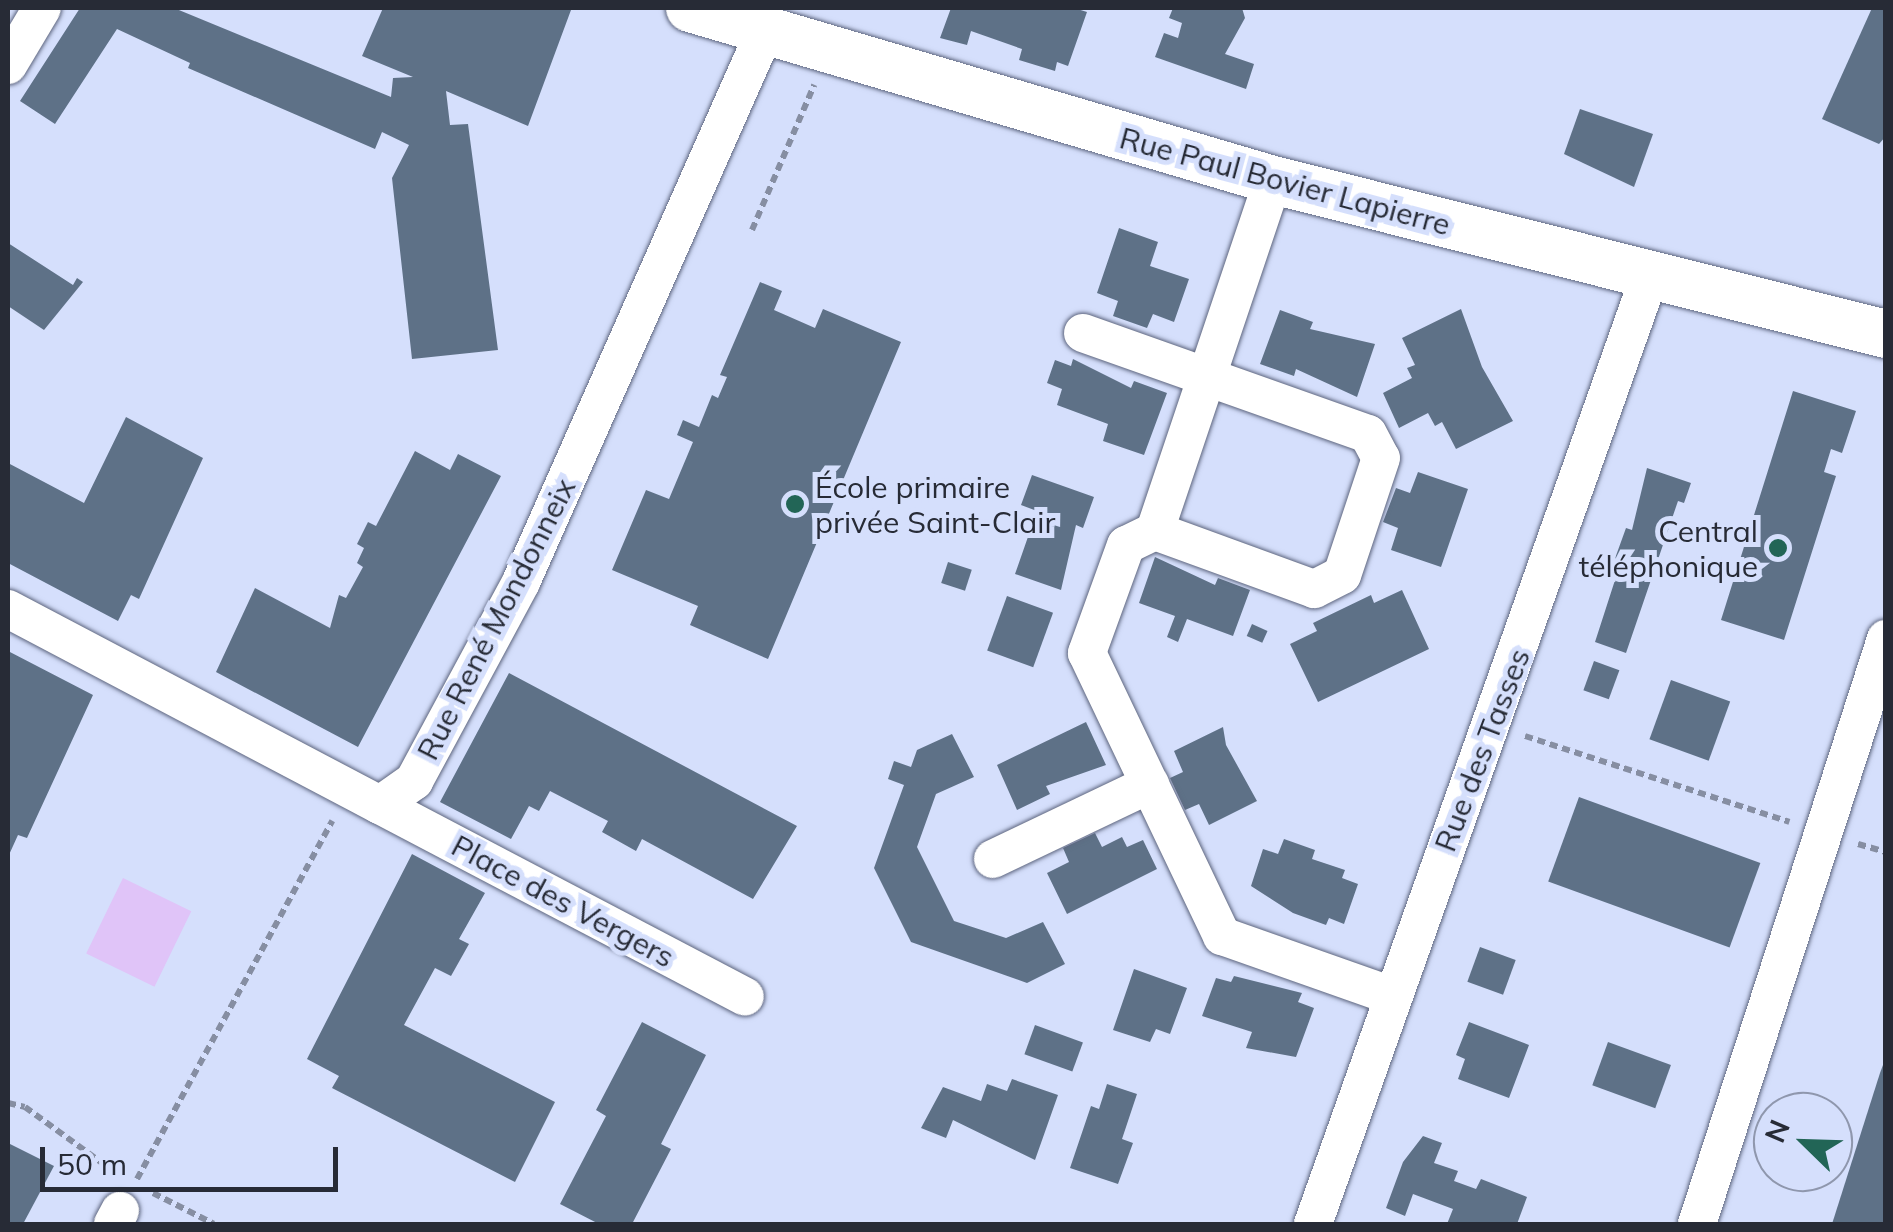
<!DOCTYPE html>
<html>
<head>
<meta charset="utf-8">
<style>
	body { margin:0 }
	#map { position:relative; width:1893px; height:1232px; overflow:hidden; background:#d5dffc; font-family:Mulish,sans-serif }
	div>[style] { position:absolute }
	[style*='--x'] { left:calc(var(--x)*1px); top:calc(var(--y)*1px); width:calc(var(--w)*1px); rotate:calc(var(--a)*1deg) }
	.green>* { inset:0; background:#e0c4f8; transform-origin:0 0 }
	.building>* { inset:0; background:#5e7187; transform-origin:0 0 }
	.path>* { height:6px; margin-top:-3px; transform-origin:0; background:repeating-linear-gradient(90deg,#868ea2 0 8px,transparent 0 13px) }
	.roads { filter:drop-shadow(0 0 2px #5d657e) drop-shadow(0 0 2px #5d657e) }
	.minor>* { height:38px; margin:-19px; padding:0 19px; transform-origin:19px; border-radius:19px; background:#fff }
	.major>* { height:48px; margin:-24px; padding:0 24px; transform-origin:24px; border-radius:24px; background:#fff }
	.dots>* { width:28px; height:28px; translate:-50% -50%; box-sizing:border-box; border:5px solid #d5dffc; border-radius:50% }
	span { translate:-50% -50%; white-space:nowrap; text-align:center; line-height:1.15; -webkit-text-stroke:10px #d5dffc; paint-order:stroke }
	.street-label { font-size:30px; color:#272b36 }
	.poi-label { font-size:30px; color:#272b36 }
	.left { translate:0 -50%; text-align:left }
	.right { translate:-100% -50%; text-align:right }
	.frame { position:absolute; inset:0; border:10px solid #272b36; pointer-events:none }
	.north { position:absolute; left:1753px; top:1092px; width:100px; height:100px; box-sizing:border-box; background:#d5dffc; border:2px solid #8f97ad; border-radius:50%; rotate:293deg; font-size:28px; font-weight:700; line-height:40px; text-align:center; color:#272b36 }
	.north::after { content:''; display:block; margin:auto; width:35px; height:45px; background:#226556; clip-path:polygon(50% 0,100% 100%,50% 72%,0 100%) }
	.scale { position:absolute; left:40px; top:1147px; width:298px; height:45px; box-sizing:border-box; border:5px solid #272b36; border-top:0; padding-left:12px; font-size:30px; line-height:35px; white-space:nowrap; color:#272b36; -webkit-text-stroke:8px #d5dffc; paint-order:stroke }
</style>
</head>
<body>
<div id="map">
	<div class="green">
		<i style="left:123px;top:878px;width:76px;height:84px;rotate:26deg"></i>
	</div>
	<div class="building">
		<i style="clip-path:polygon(80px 8px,174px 8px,391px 97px,393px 78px,413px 77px,362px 56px,383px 8px,571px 10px,528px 126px,446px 91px,450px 125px,468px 124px,498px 350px,412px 359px,392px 178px,409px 145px,382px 132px,375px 149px,188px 68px,190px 63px,117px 29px,55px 124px,20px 101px)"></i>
		<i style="clip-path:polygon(951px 8px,1074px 8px,1087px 12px,1068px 66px,1057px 62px,1055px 71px,1019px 60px,1022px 49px,971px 31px,967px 45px,940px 38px)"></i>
		<i style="clip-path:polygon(1173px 8px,1242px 8px,1245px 18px,1225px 54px,1254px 64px,1246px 89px,1155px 57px,1164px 33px,1178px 38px,1182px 23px,1169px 18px)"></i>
		<i style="clip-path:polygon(1872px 8px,1886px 8px,1886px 136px,1879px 144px,1822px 119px)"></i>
		<i style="clip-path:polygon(1580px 109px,1653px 134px,1634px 187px,1564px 154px)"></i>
		<i style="clip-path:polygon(1119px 228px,1158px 242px,1150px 266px,1189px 279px,1174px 322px,1153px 314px,1147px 328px,1113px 316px,1118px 301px,1097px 293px)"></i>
		<i style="clip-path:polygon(8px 243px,73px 285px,77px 278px,83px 282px,44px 330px,8px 306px)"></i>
		<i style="clip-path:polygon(760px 282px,782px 291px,774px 310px,815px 328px,823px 309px,901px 342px,768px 659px,690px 625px,698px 606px,612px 570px,646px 490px,669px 499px,693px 442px,677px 435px,683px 420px,699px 427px,712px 395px,718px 398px,727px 377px,720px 375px)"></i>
		<i style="clip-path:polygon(1461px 309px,1482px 367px,1513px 421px,1456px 449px,1442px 422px,1435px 426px,1428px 413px,1399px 428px,1383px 393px,1412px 378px,1407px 368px,1415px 365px,1402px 338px)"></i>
		<i style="clip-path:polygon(1280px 310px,1313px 322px,1310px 329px,1375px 344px,1357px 397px,1296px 369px,1294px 376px,1260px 364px)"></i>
		<i style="clip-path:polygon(1073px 359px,1131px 388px,1134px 381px,1167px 393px,1144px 455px,1103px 441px,1108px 424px,1057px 405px,1062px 389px,1047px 383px,1055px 360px,1071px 366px)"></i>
		<i style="clip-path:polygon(1793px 391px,1856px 411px,1842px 453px,1831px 449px,1824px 472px,1836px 476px,1784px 640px,1721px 620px)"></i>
		<i style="clip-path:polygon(126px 417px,203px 458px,139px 599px,131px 595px,118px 621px,8px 563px,8px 463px,84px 503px)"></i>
		<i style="clip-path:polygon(415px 451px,450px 470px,458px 454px,501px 476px,358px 747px,216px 672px,255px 588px,330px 628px,339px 595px,346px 598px,363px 567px,357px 563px,364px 548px,357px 544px,368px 522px,376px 526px)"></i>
		<i style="clip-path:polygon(1647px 468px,1691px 483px,1684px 503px,1678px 501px,1626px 653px,1595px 642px,1616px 577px,1609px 575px,1626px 528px,1632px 530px)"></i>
		<i style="clip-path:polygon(1418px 472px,1468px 489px,1441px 567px,1391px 550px,1398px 528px,1383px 522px,1396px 488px,1410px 493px)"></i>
		<i style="clip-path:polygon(1032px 475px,1094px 497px,1083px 528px,1076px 525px,1061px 590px,1015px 574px,1037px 511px,1021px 505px)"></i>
		<i style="clip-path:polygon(1155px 557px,1215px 585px,1218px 578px,1250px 590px,1233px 636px,1187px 619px,1178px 642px,1167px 637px,1175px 616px,1139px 603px)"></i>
		<i style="left:948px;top:562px;width:25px;height:22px;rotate:18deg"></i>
		<i style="clip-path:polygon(1402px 590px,1429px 649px,1318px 702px,1290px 644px,1317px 631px,1313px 623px,1371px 595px,1374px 603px)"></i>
		<i style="left:1007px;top:596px;width:49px;height:58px;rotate:20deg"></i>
		<i style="left:1252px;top:624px;width:17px;height:13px;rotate:24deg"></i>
		<i style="clip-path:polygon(8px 651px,93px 695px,27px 838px,18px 835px,8px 857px)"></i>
		<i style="left:1594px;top:661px;width:27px;height:31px;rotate:20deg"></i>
		<i style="clip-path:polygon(509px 673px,797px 826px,753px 899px,642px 839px,636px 851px,602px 832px,608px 821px,550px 791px,539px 811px,529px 806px,511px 839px,440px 802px)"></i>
		<i style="left:1671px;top:680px;width:63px;height:63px;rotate:20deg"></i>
		<i style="clip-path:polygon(1086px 722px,1106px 765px,1046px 786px,1050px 794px,1017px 810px,997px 765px)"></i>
		<i style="clip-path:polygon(1223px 727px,1226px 745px,1257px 801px,1209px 825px,1199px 804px,1185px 810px,1170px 778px,1183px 772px,1174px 751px)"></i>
		<i style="clip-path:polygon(952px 734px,974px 777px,936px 794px,917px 847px,954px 921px,1006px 938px,1043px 922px,1065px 964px,1027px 983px,911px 942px,874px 868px,904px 785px,888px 779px,894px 761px,911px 767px,917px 750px)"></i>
		<i style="left:1579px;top:797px;width:193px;height:90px;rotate:20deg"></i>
		<i style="clip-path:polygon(1095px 833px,1102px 847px,1122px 837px,1127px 847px,1143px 840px,1157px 869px,1067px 914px,1047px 873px,1069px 862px,1063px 848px)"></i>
		<i style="clip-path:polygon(1284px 839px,1315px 850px,1312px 859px,1345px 870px,1342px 878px,1358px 884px,1344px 924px,1329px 918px,1326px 925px,1293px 913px,1251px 886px,1263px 849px,1278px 854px)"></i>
		<i style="clip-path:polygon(412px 854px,485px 893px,459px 939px,469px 944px,451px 976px,435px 968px,404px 1025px,555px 1102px,515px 1182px,332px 1088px,339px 1076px,307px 1059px)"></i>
		<i style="left:1480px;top:947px;width:38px;height:37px;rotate:20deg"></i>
		<i style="clip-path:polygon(1134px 969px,1187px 988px,1170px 1034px,1156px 1029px,1150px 1042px,1113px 1030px)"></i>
		<i style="clip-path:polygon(1234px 976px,1302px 993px,1298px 1002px,1314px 1008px,1296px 1057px,1246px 1048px,1252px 1032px,1202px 1016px,1216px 978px,1231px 982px)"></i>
		<i style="clip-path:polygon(642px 1022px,706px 1055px,661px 1144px,671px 1149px,632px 1224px,599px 1224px,560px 1204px,606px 1116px,596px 1110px)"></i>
		<i style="clip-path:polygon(1469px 1022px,1529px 1045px,1509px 1098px,1458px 1079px,1465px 1059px,1456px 1055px)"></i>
		<i style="left:1035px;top:1025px;width:51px;height:31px;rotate:20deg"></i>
		<i style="left:1608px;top:1042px;width:67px;height:46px;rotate:20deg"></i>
		<i style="clip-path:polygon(1886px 1057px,1886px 1224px,1832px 1224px,1880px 1073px)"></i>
		<i style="clip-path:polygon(1012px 1079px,1058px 1095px,1035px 1160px,953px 1120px,946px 1138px,921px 1128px,943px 1087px,981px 1101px,987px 1084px,1007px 1091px)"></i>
		<i style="clip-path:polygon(1107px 1084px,1137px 1094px,1122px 1139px,1133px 1143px,1118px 1184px,1070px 1168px,1091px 1106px,1099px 1109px)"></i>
		<i style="clip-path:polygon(1423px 1136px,1442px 1143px,1434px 1163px,1458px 1171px,1454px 1181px,1476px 1189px,1481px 1179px,1527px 1197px,1517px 1224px,1447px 1224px,1453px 1209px,1413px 1194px,1405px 1216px,1386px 1208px,1403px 1162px)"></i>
		<i style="clip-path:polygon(8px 1143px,54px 1166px,23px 1224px,8px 1224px)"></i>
	</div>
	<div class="path">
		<i style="--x:752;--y:230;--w:158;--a:-66.8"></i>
		<i style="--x:1525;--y:736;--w:278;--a:18"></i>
		<i style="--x:1858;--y:844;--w:29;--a:16"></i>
		<i style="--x:8;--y:1103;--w:17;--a:13"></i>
		<i style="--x:25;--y:1107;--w:112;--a:36"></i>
		<i style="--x:137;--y:1179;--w:408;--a:-61.4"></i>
		<i style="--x:153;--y:1193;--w:68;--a:26.9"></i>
	</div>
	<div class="roads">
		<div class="minor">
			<i style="--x:8;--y:65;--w:66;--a:-59.2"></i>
			<i style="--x:1273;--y:180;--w:370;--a:108.6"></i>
			<i style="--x:1155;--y:531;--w:32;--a:154"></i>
			<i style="--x:1126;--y:545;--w:115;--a:109.9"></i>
			<i style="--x:1087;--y:653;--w:314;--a:64.5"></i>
			<i style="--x:1222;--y:936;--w:180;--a:19.4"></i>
			<i style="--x:1083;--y:333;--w:302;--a:19.5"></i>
			<i style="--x:1368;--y:434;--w:27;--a:62"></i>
			<i style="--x:1381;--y:458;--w:123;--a:108.4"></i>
			<i style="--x:1342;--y:575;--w:31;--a:153"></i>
			<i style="--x:1314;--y:589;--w:169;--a:-160"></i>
			<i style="--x:8;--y:609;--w:420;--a:27.8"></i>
			<i style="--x:380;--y:805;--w:42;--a:-35.2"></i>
			<i style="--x:414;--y:781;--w:226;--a:-61.7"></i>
			<i style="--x:521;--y:582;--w:600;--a:-66.12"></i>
			<i style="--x:380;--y:805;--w:412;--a:27.7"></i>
			<i style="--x:993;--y:859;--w:174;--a:-25.5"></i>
			<i style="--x:113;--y:1224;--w:15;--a:-62"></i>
			<i style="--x:1313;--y:1224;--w:1007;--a:-70.45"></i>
			<i style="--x:1697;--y:1224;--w:615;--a:-72.1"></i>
		</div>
		<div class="major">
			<i style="--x:690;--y:8;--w:608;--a:16.44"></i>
			<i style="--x:1273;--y:180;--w:632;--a:14.1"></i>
		</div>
	</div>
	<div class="dots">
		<i style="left:795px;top:504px;background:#226556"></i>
		<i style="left:1778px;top:548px;background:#226556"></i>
	</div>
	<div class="street-label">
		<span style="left:1285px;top:181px;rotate:15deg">Rue Paul Bovier Lapierre</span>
		<span style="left:496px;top:619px;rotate:-63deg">Rue René Mondonneix</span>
		<span style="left:1482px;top:750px;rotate:-69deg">Rue des Tasses</span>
		<span style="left:563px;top:901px;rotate:28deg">Place des Vergers</span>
	</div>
	<div class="poi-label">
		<span class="left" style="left:815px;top:504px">École primaire<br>privée Saint-Clair</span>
		<span class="right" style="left:1758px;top:548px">Central<br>téléphonique</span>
	</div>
	<div class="frame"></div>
	<div class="north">N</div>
	<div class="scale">50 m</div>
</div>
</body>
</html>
